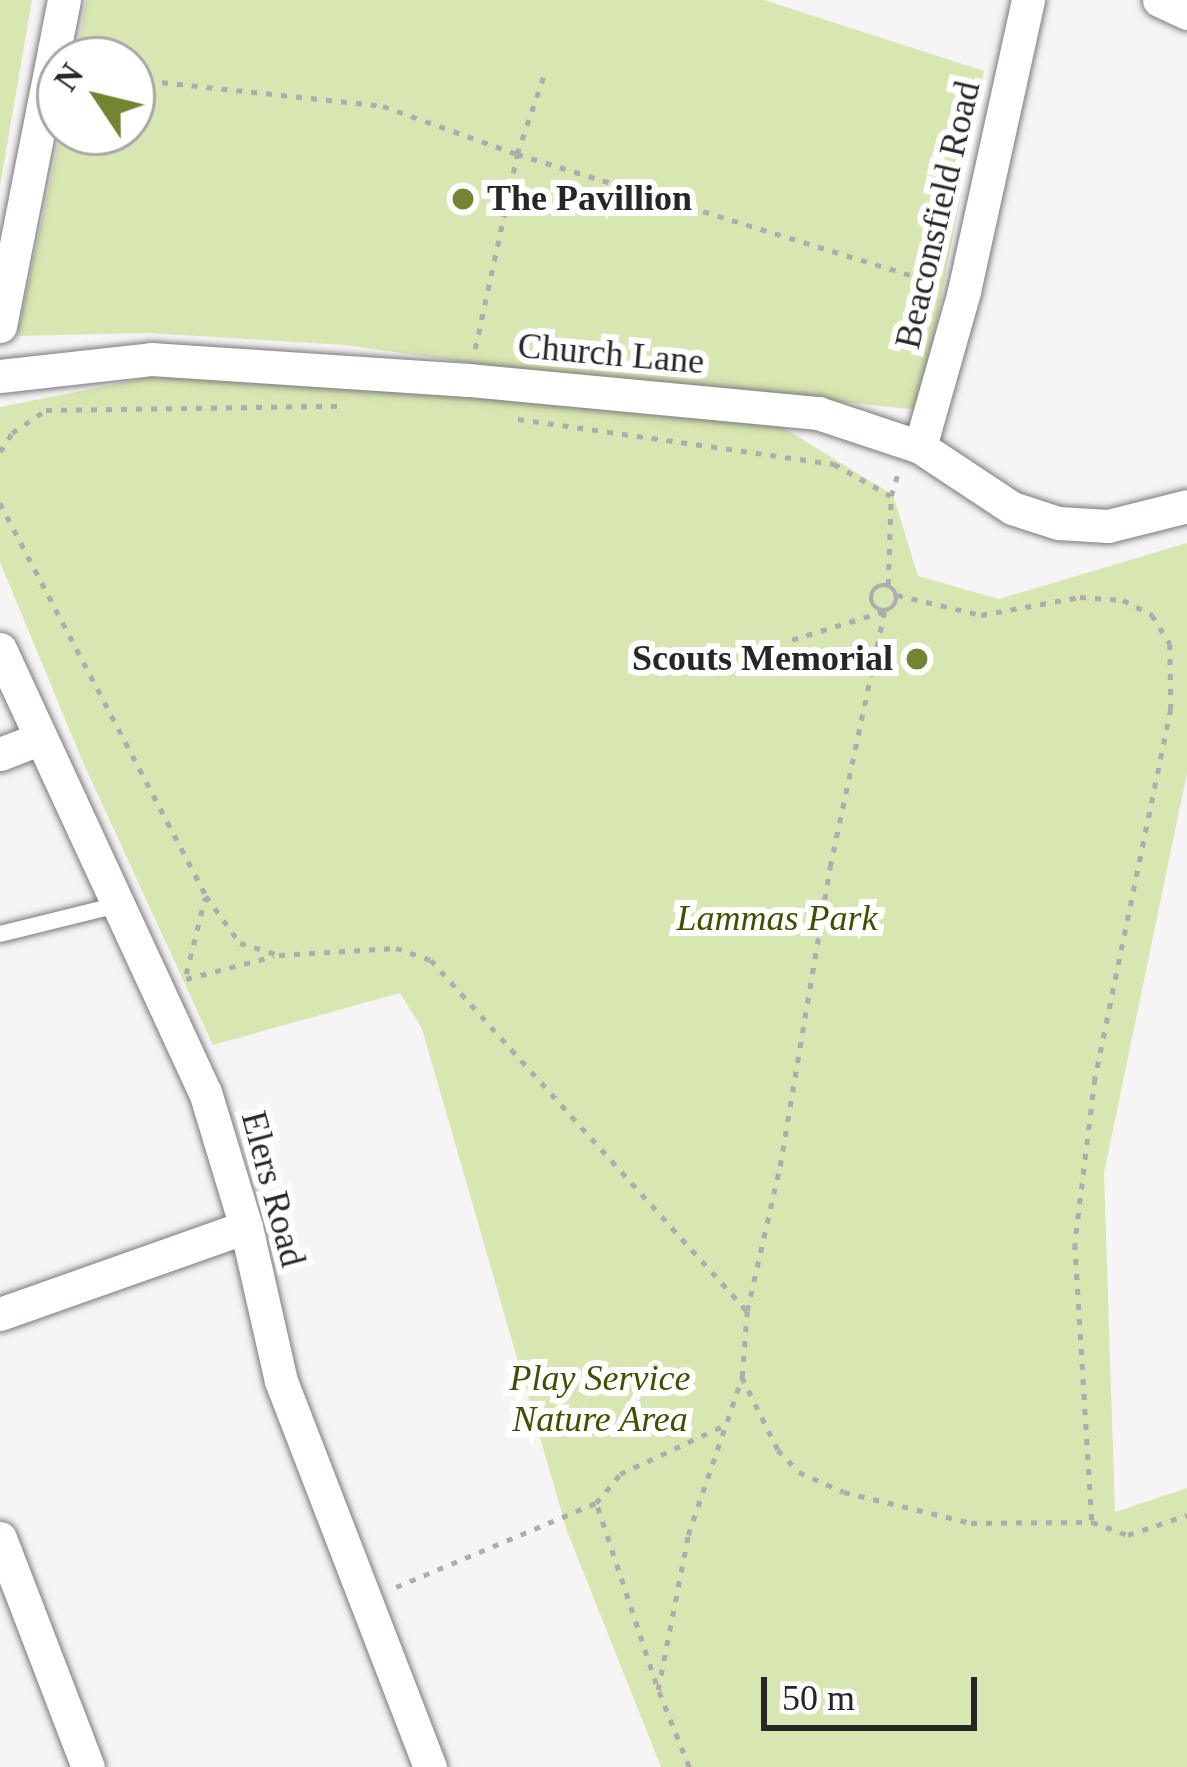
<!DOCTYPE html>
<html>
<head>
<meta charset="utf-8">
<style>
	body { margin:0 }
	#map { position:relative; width:1187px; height:1767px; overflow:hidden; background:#f7f4f6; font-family:"Times New Roman",serif }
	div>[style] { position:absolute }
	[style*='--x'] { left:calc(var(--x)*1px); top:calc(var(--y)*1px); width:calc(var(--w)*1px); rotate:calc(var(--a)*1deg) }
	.green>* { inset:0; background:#d8e6b2 }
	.path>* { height:4.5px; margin-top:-2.25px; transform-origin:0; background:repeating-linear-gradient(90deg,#aeacad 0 6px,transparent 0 15px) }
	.path>.ring { margin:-2.25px; padding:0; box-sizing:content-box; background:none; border:4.5px solid #aeacad; border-radius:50% }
	.roads { filter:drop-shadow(0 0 3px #7d7a7c) drop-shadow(0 0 3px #7d7a7c) }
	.service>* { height:16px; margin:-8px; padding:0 8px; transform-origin:8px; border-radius:8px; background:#fff }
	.minor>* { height:33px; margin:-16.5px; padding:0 16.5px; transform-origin:16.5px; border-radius:16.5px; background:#fff }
	.dots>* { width:33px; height:33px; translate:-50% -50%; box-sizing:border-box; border:6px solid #fff; border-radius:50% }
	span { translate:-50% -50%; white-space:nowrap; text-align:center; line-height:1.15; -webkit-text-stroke:12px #fff; paint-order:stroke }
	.poi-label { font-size:36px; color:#272626; font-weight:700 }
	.left { translate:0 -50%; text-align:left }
	.right { translate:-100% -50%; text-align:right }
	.street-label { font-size:36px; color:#272626 }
	.park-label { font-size:36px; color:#424e00; font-style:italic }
	.north { position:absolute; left:36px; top:36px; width:120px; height:120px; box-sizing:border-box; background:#fff; border:3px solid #a9a8a8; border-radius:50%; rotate:305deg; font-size:33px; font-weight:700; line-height:48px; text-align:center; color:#272626 }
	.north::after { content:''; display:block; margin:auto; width:42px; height:54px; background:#738433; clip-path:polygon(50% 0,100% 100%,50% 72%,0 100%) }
	.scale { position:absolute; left:761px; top:1677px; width:216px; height:54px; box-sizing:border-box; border:6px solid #272626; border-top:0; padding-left:15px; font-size:36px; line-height:42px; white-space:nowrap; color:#272626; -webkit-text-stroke:9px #fff; paint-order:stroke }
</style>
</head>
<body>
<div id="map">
	<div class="green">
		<i style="clip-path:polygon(0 0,32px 0,0 186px)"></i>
		<i style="clip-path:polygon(86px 0,764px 0,984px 71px,920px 410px,514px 369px,345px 345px,148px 333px,17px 336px,61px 132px,132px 132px,132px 60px,76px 60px)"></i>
		<i style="clip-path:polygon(151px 377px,583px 399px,774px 422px,893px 495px,918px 576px,999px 599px,1187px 543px,1187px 773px,1104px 1173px,1115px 1512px,1187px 1488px,1187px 1767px,661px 1767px,567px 1531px,422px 1029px,400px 993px,213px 1045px,82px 760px,0 562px,0 407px)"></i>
	</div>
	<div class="path">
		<i style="--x:132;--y:79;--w:252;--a:6.1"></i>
		<i style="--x:383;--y:106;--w:142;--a:19.7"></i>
		<i style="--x:517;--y:154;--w:439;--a:17.1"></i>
		<i style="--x:475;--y:349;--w:199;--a:-77.8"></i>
		<i style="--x:517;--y:154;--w:83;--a:-71.1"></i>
		<i style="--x:518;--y:419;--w:319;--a:8.1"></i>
		<i style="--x:834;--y:464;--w:65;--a:29.3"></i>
		<i style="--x:0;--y:452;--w:22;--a:-58"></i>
		<i style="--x:12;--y:433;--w:41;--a:-34.1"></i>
		<i style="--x:46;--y:410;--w:300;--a:-0.8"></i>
		<i style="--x:0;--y:503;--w:444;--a:62.3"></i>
		<i style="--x:206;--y:896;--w:58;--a:54.1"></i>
		<i style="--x:240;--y:943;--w:41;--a:17.1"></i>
		<i style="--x:279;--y:955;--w:117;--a:-3.4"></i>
		<i style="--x:396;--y:948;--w:37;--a:19"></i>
		<i style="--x:431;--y:960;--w:472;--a:48"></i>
		<i style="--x:888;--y:585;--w:89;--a:-88.1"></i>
		<i style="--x:891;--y:496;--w:27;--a:-73"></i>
		<i class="ring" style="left:871px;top:585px;width:21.5px;height:21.5px"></i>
		<i style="--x:897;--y:595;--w:86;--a:13.4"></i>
		<i style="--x:981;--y:615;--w:101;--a:-10.3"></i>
		<i style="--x:1080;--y:597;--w:43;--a:4"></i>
		<i style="--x:1123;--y:600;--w:33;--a:27"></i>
		<i style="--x:1152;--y:615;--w:34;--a:58"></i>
		<i style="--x:1170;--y:644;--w:65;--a:89.1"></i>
		<i style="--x:1171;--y:709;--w:378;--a:101.6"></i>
		<i style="--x:1095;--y:1079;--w:166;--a:96.9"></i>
		<i style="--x:1075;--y:1244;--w:279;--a:86.5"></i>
		<i style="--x:1092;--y:1522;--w:38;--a:20"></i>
		<i style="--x:1128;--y:1535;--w:62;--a:-18.7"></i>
		<i style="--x:186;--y:974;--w:78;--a:-76"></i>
		<i style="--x:186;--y:979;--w:91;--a:-14.6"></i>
		<i style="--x:742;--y:1377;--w:81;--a:63.7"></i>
		<i style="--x:778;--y:1450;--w:30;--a:46"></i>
		<i style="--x:799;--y:1472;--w:49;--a:24"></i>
		<i style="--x:844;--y:1492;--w:131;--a:13.7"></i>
		<i style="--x:971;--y:1523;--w:121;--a:-0.5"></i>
		<i style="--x:396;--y:1587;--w:217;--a:-22.8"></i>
		<i style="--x:656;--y:1684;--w:191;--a:-108.3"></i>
		<i style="--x:596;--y:1503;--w:38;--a:-50"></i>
		<i style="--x:620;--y:1474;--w:114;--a:-25"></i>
		<i style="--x:689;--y:1767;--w:83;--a:-111.9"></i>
		<i style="--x:658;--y:1690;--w:158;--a:-79"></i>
		<i style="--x:688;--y:1535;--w:167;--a:-71.1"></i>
		<i style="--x:742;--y:1377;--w:66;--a:-85.7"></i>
		<i style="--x:747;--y:1311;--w:149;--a:-77.2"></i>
		<i style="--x:780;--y:1166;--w:303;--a:-80.5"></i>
		<i style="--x:830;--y:867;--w:261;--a:-78"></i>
		<i style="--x:884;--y:612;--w:102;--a:163"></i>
	</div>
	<div class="roads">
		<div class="service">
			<i style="--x:0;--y:934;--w:121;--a:-13.9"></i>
		</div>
		<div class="minor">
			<i style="--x:1159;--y:0;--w:31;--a:25"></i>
			<i style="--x:0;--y:326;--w:332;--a:-78.9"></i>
			<i style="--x:0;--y:376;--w:152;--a:-6.4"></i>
			<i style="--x:151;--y:359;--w:318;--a:3.8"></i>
			<i style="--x:468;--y:380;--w:352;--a:5.4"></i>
			<i style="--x:818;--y:413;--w:108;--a:18.4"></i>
			<i style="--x:920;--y:447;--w:110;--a:33.5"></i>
			<i style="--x:1012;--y:508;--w:48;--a:18.1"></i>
			<i style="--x:1058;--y:523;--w:50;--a:3.4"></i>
			<i style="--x:1108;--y:526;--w:81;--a:-14.2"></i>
			<i style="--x:920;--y:447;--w:162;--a:-74.2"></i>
			<i style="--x:964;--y:291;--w:298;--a:-77.6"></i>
			<i style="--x:0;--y:649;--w:488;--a:65.2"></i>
			<i style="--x:205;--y:1092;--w:141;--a:73.1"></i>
			<i style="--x:246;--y:1227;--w:158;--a:77.2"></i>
			<i style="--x:281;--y:1381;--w:414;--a:68.9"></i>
			<i style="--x:0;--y:754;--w:42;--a:-21"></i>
			<i style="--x:0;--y:1314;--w:261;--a:-19.5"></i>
			<i style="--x:0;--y:1538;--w:245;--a:69"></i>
		</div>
	</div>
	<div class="dots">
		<i style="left:463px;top:199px;background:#738433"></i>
		<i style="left:917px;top:659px;background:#738433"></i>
	</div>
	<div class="poi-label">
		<span class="left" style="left:487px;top:199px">The Pavillion</span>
		<span class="right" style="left:893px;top:659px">Scouts Memorial</span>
	</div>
	<div class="street-label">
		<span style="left:938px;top:215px;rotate:-77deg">Beaconsfield Road</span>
		<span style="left:611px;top:354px;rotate:5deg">Church Lane</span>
		<span style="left:273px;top:1189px;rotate:75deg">Elers Road</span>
	</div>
	<div class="park-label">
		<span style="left:777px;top:919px">Lammas Park</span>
		<span style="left:600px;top:1399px">Play Service<br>Nature Area</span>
	</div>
	<div class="north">N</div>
	<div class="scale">50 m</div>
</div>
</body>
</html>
